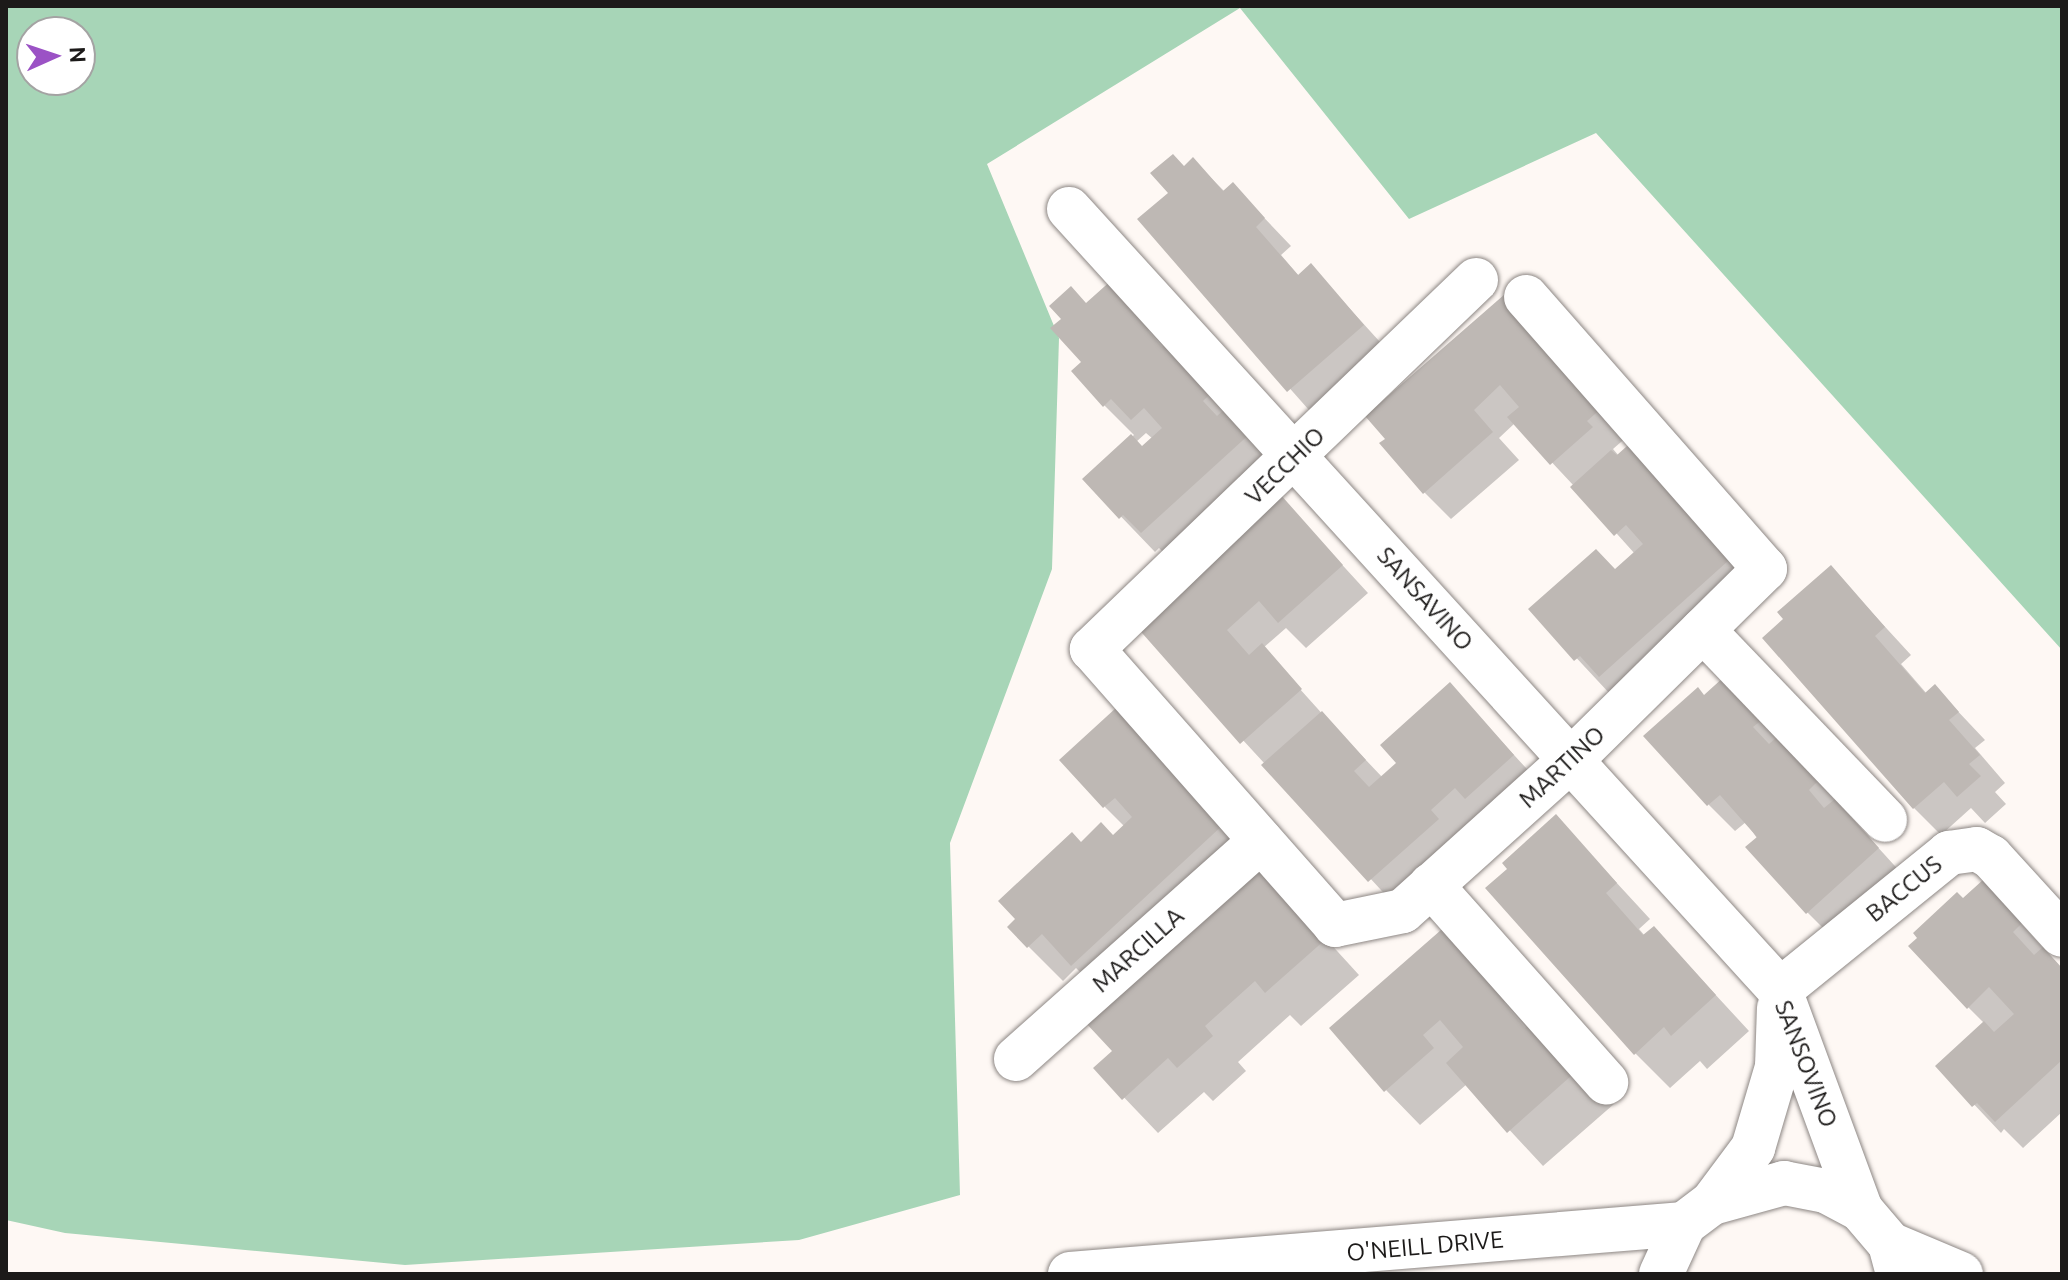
<!DOCTYPE html>
<html>
<head>
<meta charset="utf-8">
<style>
	body { margin:0 }
	#map { position:relative; width:2068px; height:1280px; overflow:hidden; background:#fef8f4; font-family:Ubuntu,sans-serif }
	div>[style] { position:absolute }
	[style*='--x'] { left:calc(var(--x)*1px); top:calc(var(--y)*1px); width:calc(var(--w)*1px); rotate:calc(var(--a)*1deg) }
	.green>* { inset:0; background:#a7d5b7 }
	.shadow>* { inset:0; background:#0003 }
	.building>* { inset:0; background:#beb8b4 }
	.roads { filter:drop-shadow(0 0 2px #8d8784) drop-shadow(0 0 2px #8d8784) }
	.street>* { height:44px; margin:-22px; padding:0 22px; transform-origin:22px; border-radius:22px; background:#fff }
	.secondary>* { height:44px; margin:-22px; padding:0 22px; transform-origin:22px; border-radius:22px; background:#fff }
	span { translate:-50% -50%; white-space:nowrap; text-align:center; line-height:1.15; -webkit-text-stroke:8px #fff; paint-order:stroke }
	.street-label { font-size:24px; color:#1c1a19 }
	.frame { position:absolute; inset:0; border:8px solid #1c1a19; pointer-events:none }
	.north { position:absolute; left:16px; top:16px; width:80px; height:80px; box-sizing:border-box; background:#fff; border:2px solid #a4a3a3; border-radius:50%; rotate:87deg; font-size:22px; font-weight:700; line-height:32px; text-align:center; color:#1c1a19 }
	.north::after { content:''; display:block; margin:auto; width:28px; height:36px; background:#9b52c5; clip-path:polygon(50% 0,100% 100%,50% 72%,0 100%) }
</style>
</head>
<body>
<div id="map">
	<div class="green">
		<i style="clip-path:polygon(evenodd,6px 6px,2062px 6px,2062px 650px,1596px 133px,1409px 219px,1240px 8px,987px 164px,1059px 338px,1052px 569px,950px 843px,960px 1195px,799px 1240px,405px 1265px,65px 1233px,6px 1220px,6px 6px,32px 32px,80px 32px,80px 80px,32px 80px,32px 32px)"></i>
	</div>
	<div class="shadow">
		<i style="clip-path:polygon(1193px 160px,1225px 192px,1233px 185px,1291px 246px,1281px 255px,1299px 276px,1311px 266px,1390px 353px,1316px 418px,1140px 219px,1171px 193px)"></i>
		<i style="clip-path:polygon(evenodd,1114px 280px,1286px 467px,1177px 566px,1159px 548px,1155px 552px,1085px 479px,1134px 435px,1104px 405px,1084px 362px,1087px 305px,1114px 280px,1146px 433px,1153px 439px,1142px 449px,1136px 442px,1146px 433px)"></i>
		<i style="clip-path:polygon(1505px 296px,1629px 435px,1613px 449px,1619px 456px,1771px 588px,1610px 694px,1531px 609px,1616px 571px,1635px 554px,1574px 486px,1515px 423px,1499px 438px,1519px 460px,1451px 519px,1424px 492px)"></i>
		<i style="clip-path:polygon(1280px 497px,1368px 593px,1306px 648px,1286px 628px,1263px 648px,1326px 718px,1383px 778px,1399px 763px,1450px 685px,1547px 791px,1404px 915px,1137px 625px)"></i>
		<i style="clip-path:polygon(1831px 568px,1911px 655px,1901px 664px,1927px 694px,1935px 687px,1985px 740px,1975px 748px,2005px 783px,1995px 792px,2006px 804px,1985px 823px,1971px 808px,1941px 835px,1914px 808px)"></i>
		<i style="clip-path:polygon(1725px 679px,1904px 876px,1834px 939px,1807px 912px,1746px 822px,1735px 831px,1709px 805px,1705px 697px)"></i>
		<i style="clip-path:polygon(1117px 710px,1359px 975px,1301px 1026px,1290px 1015px,1238px 1062px,1246px 1071px,1213px 1101px,1204px 1092px,1158px 1133px,1096px 1068px,1115px 1051px,1109px 1001px,1076px 968px,1063px 981px,1028px 946px,1081px 844px,1113px 838px,1125px 827px,1105px 807px)"></i>
		<i style="clip-path:polygon(1556px 817px,1650px 919px,1639px 929px,1645px 936px,1654px 928px,1749px 1031px,1707px 1069px,1700px 1061px,1670px 1088px,1635px 1053px,1510px 869px)"></i>
		<i style="clip-path:polygon(1984px 882px,2062px 969px,2062px 1112px,2023px 1148px,2004px 1129px,2001px 1133px,1938px 1066px,1984px 1023px,1968px 1007px,1963px 901px)"></i>
		<i style="clip-path:polygon(1449px 926px,1614px 1104px,1543px 1166px,1467px 1084px,1420px 1125px,1386px 1090px)"></i>
	</div>
	<div class="building">
		<i style="clip-path:polygon(1173px 154px,1184px 166px,1193px 157px,1223px 191px,1233px 182px,1265px 218px,1256px 227px,1298px 275px,1311px 263px,1364px 325px,1287px 392px,1137px 219px,1168px 193px,1150px 173px)"></i>
		<i style="clip-path:polygon(1114px 278px,1156px 324px,1148px 331px,1162px 347px,1169px 340px,1214px 390px,1203px 401px,1217px 416px,1229px 405px,1253px 431px,1141px 533px,1123px 515px,1119px 519px,1082px 479px,1131px 434px,1142px 446px,1162px 428px,1144px 408px,1131px 420px,1111px 399px,1103px 407px,1071px 371px,1081px 362px,1050px 328px,1061px 319px,1049px 306px,1071px 286px,1086px 303px)"></i>
		<i style="clip-path:polygon(1505px 294px,1603px 407px,1587px 421px,1593px 427px,1550px 465px,1507px 417px,1519px 407px,1500px 385px,1474px 410px,1493px 432px,1423px 494px,1379px 443px,1385px 439px,1365px 416px)"></i>
		<i style="clip-path:polygon(1636px 438px,1738px 552px,1599px 677px,1580px 656px,1574px 661px,1528px 609px,1596px 549px,1615px 569px,1643px 544px,1626px 525px,1614px 536px,1570px 487px,1611px 450px,1617px 455px)"></i>
		<i style="clip-path:polygon(1280px 494px,1343px 565px,1278px 623px,1259px 601px,1227px 630px,1249px 655px,1262px 643px,1302px 689px,1240px 744px,1135px 625px)"></i>
		<i style="clip-path:polygon(1831px 565px,1885px 627px,1875px 636px,1925px 693px,1935px 684px,1959px 712px,1949px 720px,1980px 755px,1969px 764px,1981px 776px,1957px 797px,1944px 782px,1913px 809px,1762px 638px,1783px 619px,1777px 612px)"></i>
		<i style="clip-path:polygon(1725px 676px,1763px 719px,1753px 727px,1769px 744px,1777px 737px,1817px 782px,1809px 790px,1824px 808px,1835px 799px,1879px 848px,1806px 914px,1745px 847px,1757px 837px,1720px 795px,1707px 806px,1643px 736px,1698px 687px,1704px 695px)"></i>
		<i style="clip-path:polygon(1450px 682px,1514px 755px,1465px 799px,1455px 788px,1431px 810px,1439px 819px,1368px 882px,1261px 765px,1322px 711px,1366px 760px,1354px 771px,1369px 787px,1396px 763px,1380px 745px)"></i>
		<i style="clip-path:polygon(1117px 707px,1224px 824px,1071px 966px,1042px 934px,1027px 948px,1007px 927px,1015px 919px,998px 901px,1072px 832px,1081px 842px,1101px 822px,1113px 835px,1132px 817px,1115px 798px,1103px 808px,1059px 760px)"></i>
		<i style="clip-path:polygon(1556px 814px,1617px 883px,1606px 893px,1643px 935px,1654px 926px,1716px 995px,1671px 1036px,1664px 1027px,1634px 1055px,1485px 888px,1507px 869px,1502px 863px)"></i>
		<i style="clip-path:polygon(1258px 864px,1326px 939px,1265px 993px,1255px 981px,1205px 1026px,1213px 1036px,1177px 1068px,1168px 1058px,1122px 1100px,1093px 1068px,1112px 1051px,1084px 1021px)"></i>
		<i style="clip-path:polygon(1984px 879px,2023px 922px,2013px 932px,2034px 955px,2043px 947px,2062px 968px,2062px 1060px,1995px 1122px,1977px 1103px,1972px 1107px,1935px 1066px,1984px 1021px,1994px 1032px,2014px 1014px,1989px 987px,1967px 1009px,1908px 946px,1917px 938px,1913px 933px,1957px 892px,1963px 898px)"></i>
		<i style="clip-path:polygon(1449px 923px,1512px 997px,1504px 1003px,1525px 1028px,1536px 1018px,1580px 1068px,1507px 1133px,1446px 1063px,1463px 1047px,1440px 1020px,1423px 1035px,1434px 1048px,1384px 1092px,1329px 1028px)"></i>
	</div>
	<div class="roads">
		<div class="street">
			<i style="--x:1069;--y:209;--w:1056;--a:47.69"></i>
			<i style="--x:1780;--y:990;--w:234;--a:69.8"></i>
			<i style="--x:1476;--y:280;--w:533;--a:136.14"></i>
			<i style="--x:1092;--y:649;--w:368;--a:48.6"></i>
			<i style="--x:1335;--y:925;--w:69;--a:-11.6"></i>
			<i style="--x:1403;--y:911;--w:227;--a:-42"></i>
			<i style="--x:1572;--y:759;--w:271;--a:-44.6"></i>
			<i style="--x:1765;--y:569;--w:362;--a:-131.3"></i>
			<i style="--x:1703;--y:630;--w:263;--a:46.2"></i>
			<i style="--x:1431;--y:885;--w:264;--a:48.4"></i>
			<i style="--x:1780;--y:990;--w:218;--a:-39"></i>
			<i style="--x:1949;--y:853;--w:28;--a:-8"></i>
			<i style="--x:1977;--y:849;--w:16;--a:30"></i>
			<i style="--x:1991;--y:857;--w:105;--a:47.7"></i>
			<i style="--x:1016;--y:1059;--w:328;--a:-41.7"></i>
			<i style="--x:1712;--y:1203;--w:69;--a:-53.3"></i>
			<i style="--x:1753;--y:1148;--w:84;--a:-73.5"></i>
			<i style="--x:1777;--y:1067;--w:59;--a:-88.1"></i>
		</div>
		<div class="secondary">
			<i style="--x:1890;--y:1244;--w:77;--a:22.9"></i>
			<i style="--x:1070;--y:1274;--w:616;--a:-4.66"></i>
			<i style="--x:1661;--y:1274;--w:55;--a:-65.3"></i>
			<i style="--x:1684;--y:1224;--w:35;--a:-37"></i>
			<i style="--x:1712;--y:1203;--w:75;--a:-15.5"></i>
			<i style="--x:1784;--y:1183;--w:43;--a:10.8"></i>
			<i style="--x:1826;--y:1191;--w:40;--a:28"></i>
			<i style="--x:1861;--y:1210;--w:45;--a:49.5"></i>
			<i style="--x:1890;--y:1244;--w:31;--a:75"></i>
		</div>
	</div>
	<div class="street-label">
		<span style="left:1285px;top:466px;rotate:-44deg">VECCHIO</span>
		<span style="left:1425px;top:599px;rotate:48deg">SANSAVINO</span>
		<span style="left:1562px;top:767px;rotate:-43deg">MARTINO</span>
		<span style="left:1904px;top:889px;rotate:-39deg">BACCUS</span>
		<span style="left:1138px;top:950px;rotate:-42deg">MARCILLA</span>
		<span style="left:1806px;top:1064px;rotate:69deg">SANSOVINO</span>
		<span style="left:1425px;top:1246px;rotate:-5deg">O'NEILL DRIVE</span>
	</div>
	<div class="frame"></div>
	<div class="north">N</div>
</div>
</body>
</html>
